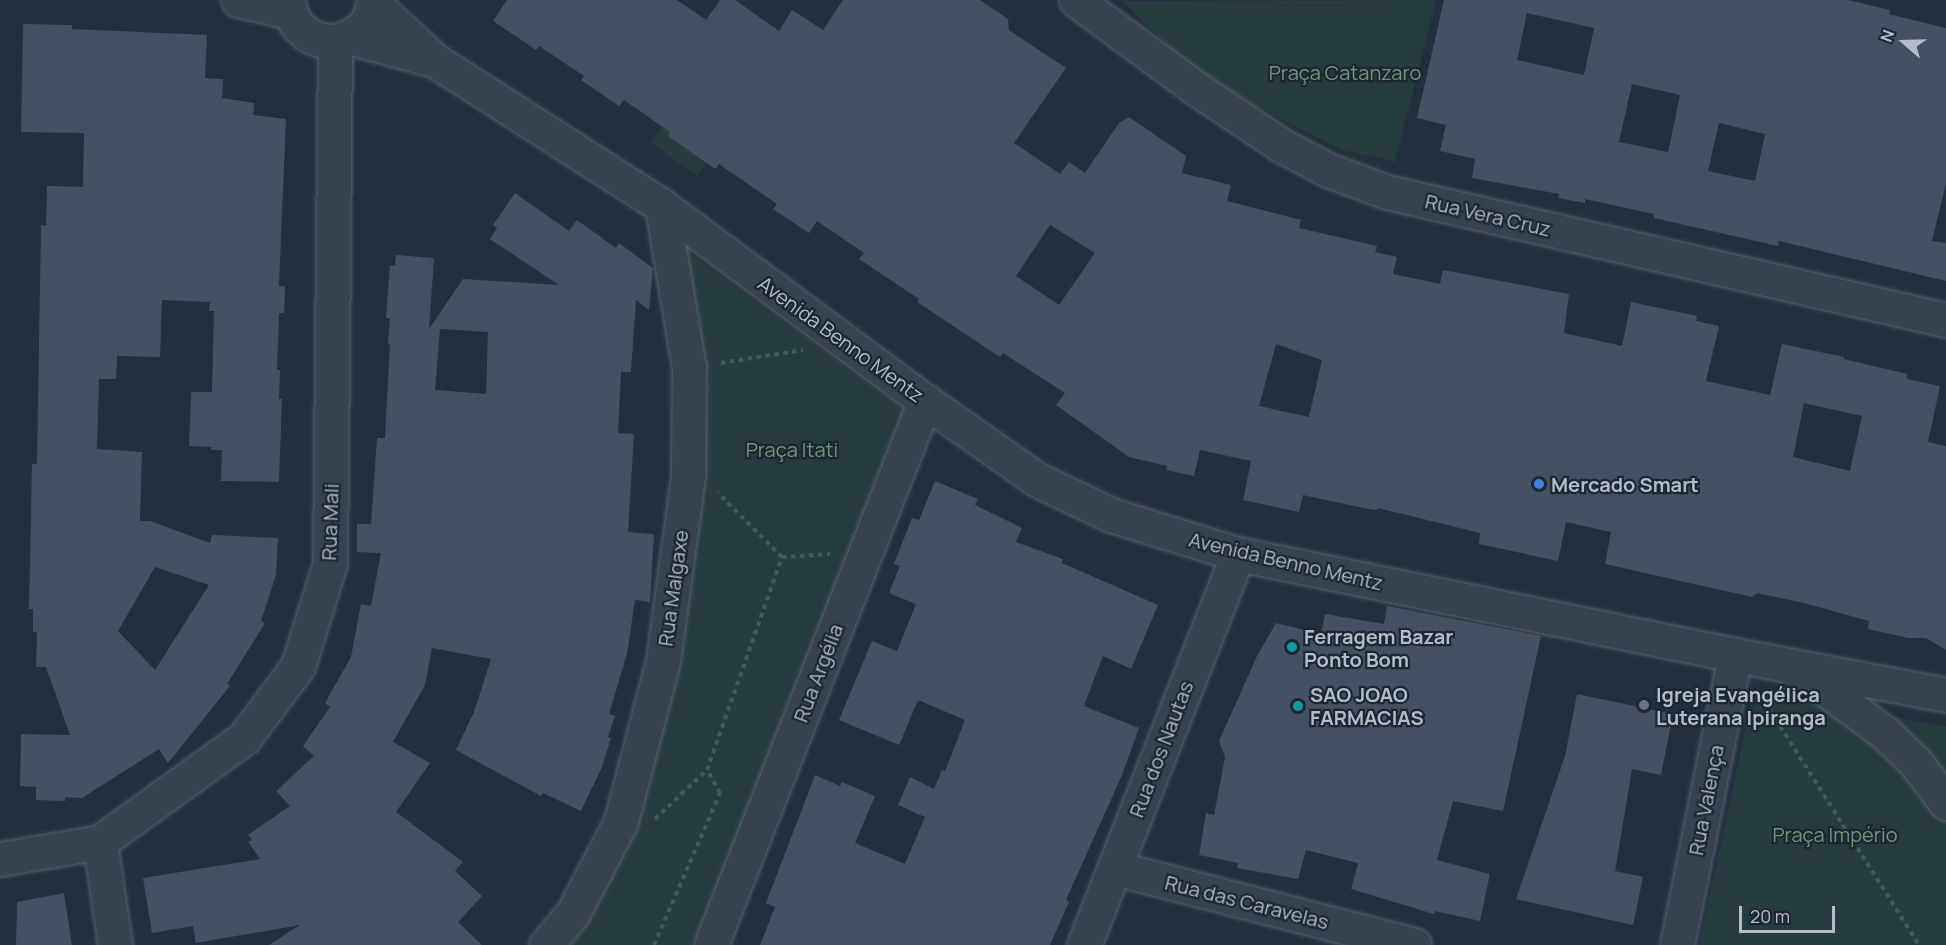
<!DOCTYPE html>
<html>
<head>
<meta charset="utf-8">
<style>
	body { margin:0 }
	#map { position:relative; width:1946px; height:945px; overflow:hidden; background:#242f3e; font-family:Manrope,sans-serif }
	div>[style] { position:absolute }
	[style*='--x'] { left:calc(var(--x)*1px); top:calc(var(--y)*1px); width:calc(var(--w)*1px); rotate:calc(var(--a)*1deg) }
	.green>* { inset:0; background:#263c3f; transform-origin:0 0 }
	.building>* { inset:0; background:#455162 }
	.path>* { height:4px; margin-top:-2px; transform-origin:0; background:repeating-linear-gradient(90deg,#44595c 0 4.5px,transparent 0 9px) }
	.roads { filter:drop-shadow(0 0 2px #565f6c) drop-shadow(0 0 2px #565f6c) }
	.minor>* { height:33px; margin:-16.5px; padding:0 16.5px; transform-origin:16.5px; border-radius:16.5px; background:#38414e }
	.tertiary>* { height:33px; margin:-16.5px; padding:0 16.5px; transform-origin:16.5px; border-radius:16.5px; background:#38414e }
	.dots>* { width:16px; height:16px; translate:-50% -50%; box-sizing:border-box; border:3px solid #1d2633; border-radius:50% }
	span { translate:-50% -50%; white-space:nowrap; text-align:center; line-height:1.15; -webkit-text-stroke:4.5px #1d2633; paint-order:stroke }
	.park-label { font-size:20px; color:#6b9a76 }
	.street-label { font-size:20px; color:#b4bcc9 }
	.poi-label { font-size:20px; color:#b4bcc9; font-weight:700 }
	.left { translate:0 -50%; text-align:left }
	.north { position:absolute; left:1874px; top:12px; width:60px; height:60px; -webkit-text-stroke:4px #1d2633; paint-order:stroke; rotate:290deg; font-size:16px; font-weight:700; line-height:24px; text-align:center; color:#b4bcc9 }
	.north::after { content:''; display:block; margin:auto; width:21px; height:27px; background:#b4bcc9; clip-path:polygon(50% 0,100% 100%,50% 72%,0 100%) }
	.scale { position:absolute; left:1739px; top:906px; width:96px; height:27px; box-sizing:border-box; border:3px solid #b4bcc9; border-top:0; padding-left:8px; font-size:18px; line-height:21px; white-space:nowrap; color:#b4bcc9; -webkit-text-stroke:4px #1d2633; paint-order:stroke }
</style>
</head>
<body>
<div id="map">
	<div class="green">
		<i style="clip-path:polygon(1436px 0,1395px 162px,1342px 150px,1198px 76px,1122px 1px)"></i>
		<i style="left:687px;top:92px;width:58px;height:62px;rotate:36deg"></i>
		<i style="clip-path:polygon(684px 249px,908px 413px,702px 945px,559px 945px,671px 661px)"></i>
		<i style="clip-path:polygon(1754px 689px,1946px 727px,1946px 945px,1699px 945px)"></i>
	</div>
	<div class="building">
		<i style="clip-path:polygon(evenodd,507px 0,677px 0,706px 20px,720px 0,735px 0,779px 31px,792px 10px,823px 30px,843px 0,980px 0,1008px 19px,1009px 30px,1066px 68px,1014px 143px,1060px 174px,1069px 162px,1085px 173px,1119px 123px,1129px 117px,1186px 156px,1182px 173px,1231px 185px,1227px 201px,1301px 220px,1299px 228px,1377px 246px,1375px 252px,1397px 257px,1393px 274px,1440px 284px,1443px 270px,1569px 294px,1564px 333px,1622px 346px,1631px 302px,1697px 316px,1696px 321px,1719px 326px,1706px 381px,1770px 395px,1782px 344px,1844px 357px,1844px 359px,1907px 374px,1907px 379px,1940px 386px,1928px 442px,1946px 446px,1946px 650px,1926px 638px,1908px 638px,1868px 629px,1869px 621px,1804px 603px,1757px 593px,1752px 597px,1605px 564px,1611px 532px,1566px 522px,1558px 561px,1479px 544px,1480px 533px,1378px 508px,1377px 510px,1368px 509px,1303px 495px,1299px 512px,1243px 500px,1251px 461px,1200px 450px,1194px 476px,1166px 470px,1167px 466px,1129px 457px,1056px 405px,1065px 393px,1003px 353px,1000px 357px,917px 302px,919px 299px,859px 259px,864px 253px,817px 221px,809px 233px,773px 209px,777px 204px,719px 164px,715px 169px,668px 136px,670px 132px,624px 100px,619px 106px,581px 80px,584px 76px,539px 46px,536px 50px,493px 21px,507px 0,1050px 225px,1095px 253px,1059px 305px,1016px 276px,1050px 225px,507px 0,1276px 344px,1322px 360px,1309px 417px,1259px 406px,1276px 344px,507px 0,1804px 403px,1862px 416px,1850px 471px,1793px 457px,1804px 403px)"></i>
		<i style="clip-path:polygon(evenodd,1444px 0,1848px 0,1890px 10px,1889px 14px,1946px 28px,1946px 183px,1932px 241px,1946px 243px,1946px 281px,1779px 241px,1778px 246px,1654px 218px,1654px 214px,1585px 199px,1585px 203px,1558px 198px,1559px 194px,1472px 178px,1475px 159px,1440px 151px,1446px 125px,1417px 118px,1444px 0,1527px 13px,1594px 28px,1584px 75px,1517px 60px,1527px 13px,1444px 0,1632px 84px,1680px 95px,1668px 152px,1619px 142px,1632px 84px,1444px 0,1719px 123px,1765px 134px,1755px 181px,1708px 171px,1719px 123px)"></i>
		<i style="clip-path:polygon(evenodd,23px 24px,72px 25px,72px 29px,207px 35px,205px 78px,223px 79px,222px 98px,254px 103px,253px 115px,286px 119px,279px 286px,285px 286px,284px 313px,279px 313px,277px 370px,280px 370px,279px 399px,282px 399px,279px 482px,221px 481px,222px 450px,211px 450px,211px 447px,189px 446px,191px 392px,212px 392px,214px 311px,209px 311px,210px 302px,162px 300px,160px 357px,117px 356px,116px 379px,99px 379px,97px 449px,142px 452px,140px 521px,150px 521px,210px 543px,212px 535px,278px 538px,276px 575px,261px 621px,265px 623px,227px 684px,230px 686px,168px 763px,159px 749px,82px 798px,65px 797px,65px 801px,36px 800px,36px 787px,20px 786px,21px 734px,70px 735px,46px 667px,36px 667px,37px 632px,33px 632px,33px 609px,29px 609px,32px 464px,37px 464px,41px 225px,46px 226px,47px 186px,83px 187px,84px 133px,21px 132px,23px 24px,155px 567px,209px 585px,155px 670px,118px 631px,155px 567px)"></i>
		<i style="clip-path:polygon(evenodd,515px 193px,569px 231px,577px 220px,616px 248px,619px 243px,653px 268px,649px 310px,636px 300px,631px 372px,621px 372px,618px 433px,634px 434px,628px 532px,654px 534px,650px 602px,635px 600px,627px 654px,609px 714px,615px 716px,608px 737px,611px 738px,602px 767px,581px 811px,543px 793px,541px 796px,456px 750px,474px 712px,491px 659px,432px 648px,425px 685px,393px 742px,430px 763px,396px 812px,463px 862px,455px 871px,482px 896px,458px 922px,482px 945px,269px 945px,300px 925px,196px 943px,193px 926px,152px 933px,143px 878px,260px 859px,248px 842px,252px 840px,248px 835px,290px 806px,276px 791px,314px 756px,303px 746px,330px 707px,325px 703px,351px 657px,361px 604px,371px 606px,381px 553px,357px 552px,357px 524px,371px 524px,377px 438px,385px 438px,390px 344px,388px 344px,390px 318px,386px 318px,390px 265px,395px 266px,396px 255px,434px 258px,429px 329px,463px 279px,559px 285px,490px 239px,497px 228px,493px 225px,515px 193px,440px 329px,488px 332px,486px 394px,435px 390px,440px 329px)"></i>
		<i style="clip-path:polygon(935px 481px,978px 499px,975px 505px,1022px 528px,1016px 542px,1063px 559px,1062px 563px,1158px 605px,1131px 669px,1103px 656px,1084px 706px,1139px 728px,1122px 775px,1066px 900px,1069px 902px,1050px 945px,760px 945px,775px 907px,766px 903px,815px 775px,840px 786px,842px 782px,875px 796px,855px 843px,905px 864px,925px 817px,898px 805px,910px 777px,934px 789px,942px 770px,945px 771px,965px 720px,918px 700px,899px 745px,839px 720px,872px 641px,897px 651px,916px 604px,889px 593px,900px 566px,894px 564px,912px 518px,919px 520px)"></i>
		<i style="clip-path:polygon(1387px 606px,1541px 636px,1503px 811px,1453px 801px,1437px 860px,1490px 874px,1480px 921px,1435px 911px,1434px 914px,1351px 889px,1358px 863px,1306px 850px,1298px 879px,1237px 868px,1238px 863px,1199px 855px,1206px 813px,1214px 815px,1225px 757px,1219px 741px,1257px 656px,1276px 623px,1321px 634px,1325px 614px,1384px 624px)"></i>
		<i style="clip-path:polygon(1577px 694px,1673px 714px,1661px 775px,1632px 769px,1615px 871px,1643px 877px,1633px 925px,1516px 899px,1565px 756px)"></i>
		<i style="clip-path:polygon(64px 893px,72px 945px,16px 945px,17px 902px)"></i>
	</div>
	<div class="path">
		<i style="--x:721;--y:363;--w:83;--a:-9"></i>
		<i style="--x:782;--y:557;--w:48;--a:-3.6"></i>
		<i style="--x:1761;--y:696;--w:295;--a:57.6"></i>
		<i style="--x:655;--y:819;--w:71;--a:-43.3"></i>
		<i style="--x:654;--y:945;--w:166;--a:-66.5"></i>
		<i style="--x:720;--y:793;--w:26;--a:-119"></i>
		<i style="--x:707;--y:770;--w:226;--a:-70.6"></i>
		<i style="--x:782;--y:557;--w:91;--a:-135"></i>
	</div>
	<div class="roads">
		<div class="minor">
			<i style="--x:1076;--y:0;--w:147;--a:36.4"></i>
			<i style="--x:1194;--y:87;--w:105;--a:33.7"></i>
			<i style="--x:1281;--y:145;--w:53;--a:28"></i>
			<i style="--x:1328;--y:170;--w:63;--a:20.4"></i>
			<i style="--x:1387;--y:192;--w:573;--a:12.9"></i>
			<i style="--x:100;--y:842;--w:104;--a:81.7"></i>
			<i style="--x:0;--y:859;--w:101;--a:-9.6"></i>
			<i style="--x:100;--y:842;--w:178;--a:-35.8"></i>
			<i style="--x:244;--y:738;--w:90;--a:-53.1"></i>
			<i style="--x:298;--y:666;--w:108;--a:-72.7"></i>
			<i style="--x:330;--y:563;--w:522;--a:-89.45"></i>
			<i style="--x:1115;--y:868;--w:309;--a:14.4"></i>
			<i style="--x:546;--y:945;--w:42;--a:-49.8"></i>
			<i style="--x:573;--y:913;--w:104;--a:-62.4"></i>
			<i style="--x:621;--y:821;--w:165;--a:-75.3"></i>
			<i style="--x:663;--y:661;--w:188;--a:-82.3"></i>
			<i style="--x:688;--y:475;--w:107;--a:-89.5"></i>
			<i style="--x:689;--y:368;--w:164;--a:-99.5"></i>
			<i style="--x:711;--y:945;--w:585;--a:-68.53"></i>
			<i style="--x:1084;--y:945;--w:420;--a:-68.5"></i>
			<i style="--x:1677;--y:945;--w:296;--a:-78.7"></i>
		</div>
		<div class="tertiary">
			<i style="--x:238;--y:0;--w:53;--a:13"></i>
			<i style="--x:288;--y:0;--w:12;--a:81"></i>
			<i style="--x:290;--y:12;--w:15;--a:62"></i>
			<i style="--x:297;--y:25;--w:15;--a:42"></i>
			<i style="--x:308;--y:35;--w:14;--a:21"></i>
			<i style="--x:321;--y:40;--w:14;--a:4"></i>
			<i style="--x:335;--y:41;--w:15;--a:-16"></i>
			<i style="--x:349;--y:37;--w:14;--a:-34"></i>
			<i style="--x:361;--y:29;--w:15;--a:-53"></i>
			<i style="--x:370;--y:17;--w:17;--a:-77"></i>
			<i style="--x:374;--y:4;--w:82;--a:43"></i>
			<i style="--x:434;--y:60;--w:271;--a:32.6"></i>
			<i style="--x:662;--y:206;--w:327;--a:36.6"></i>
			<i style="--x:925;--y:401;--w:138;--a:35"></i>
			<i style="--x:1038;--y:480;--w:81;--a:25.6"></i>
			<i style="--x:1111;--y:515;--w:133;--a:17.1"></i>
			<i style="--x:1238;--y:554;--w:507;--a:11.49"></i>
			<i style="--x:1735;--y:655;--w:215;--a:10.7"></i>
			<i style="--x:349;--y:37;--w:83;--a:15.4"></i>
			<i style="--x:1798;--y:678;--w:27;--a:20"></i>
			<i style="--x:1823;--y:687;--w:77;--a:36.6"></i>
			<i style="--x:1885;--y:733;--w:43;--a:44.1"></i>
			<i style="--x:1916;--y:763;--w:50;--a:53.1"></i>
		</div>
	</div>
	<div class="dots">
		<i style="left:1539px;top:484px;background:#3f7fe0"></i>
		<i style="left:1292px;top:647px;background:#0f9aa8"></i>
		<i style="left:1644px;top:705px;background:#6b7280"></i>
		<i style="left:1298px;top:706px;background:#0f9aa8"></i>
	</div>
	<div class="park-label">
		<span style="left:1345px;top:72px">Praça Catanzaro</span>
		<span style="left:792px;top:449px">Praça Itati</span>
		<span style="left:1835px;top:834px">Praça Império</span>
	</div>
	<div class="street-label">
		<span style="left:1488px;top:215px;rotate:13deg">Rua Vera Cruz</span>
		<span style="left:841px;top:339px;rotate:36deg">Avenida Benno Mentz</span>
		<span style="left:330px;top:522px;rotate:-88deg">Rua Mali</span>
		<span style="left:1286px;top:561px;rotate:13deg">Avenida Benno Mentz</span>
		<span style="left:673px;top:588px;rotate:-82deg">Rua Malgaxe</span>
		<span style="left:818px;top:673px;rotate:-69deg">Rua Argélia</span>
		<span style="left:1161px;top:749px;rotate:-69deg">Rua dos Nautas</span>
		<span style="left:1706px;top:800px;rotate:-79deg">Rua Valença</span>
		<span style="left:1247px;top:902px;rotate:14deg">Rua das Caravelas</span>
	</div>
	<div class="poi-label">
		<span class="left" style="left:1551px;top:484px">Mercado Smart</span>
		<span class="left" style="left:1304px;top:648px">Ferragem Bazar<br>Ponto Bom</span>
		<span class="left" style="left:1310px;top:706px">SAO JOAO<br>FARMACIAS</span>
		<span class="left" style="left:1656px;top:706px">Igreja Evangélica<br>Luterana Ipiranga</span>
	</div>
	<div class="north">N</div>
	<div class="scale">20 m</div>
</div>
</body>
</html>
